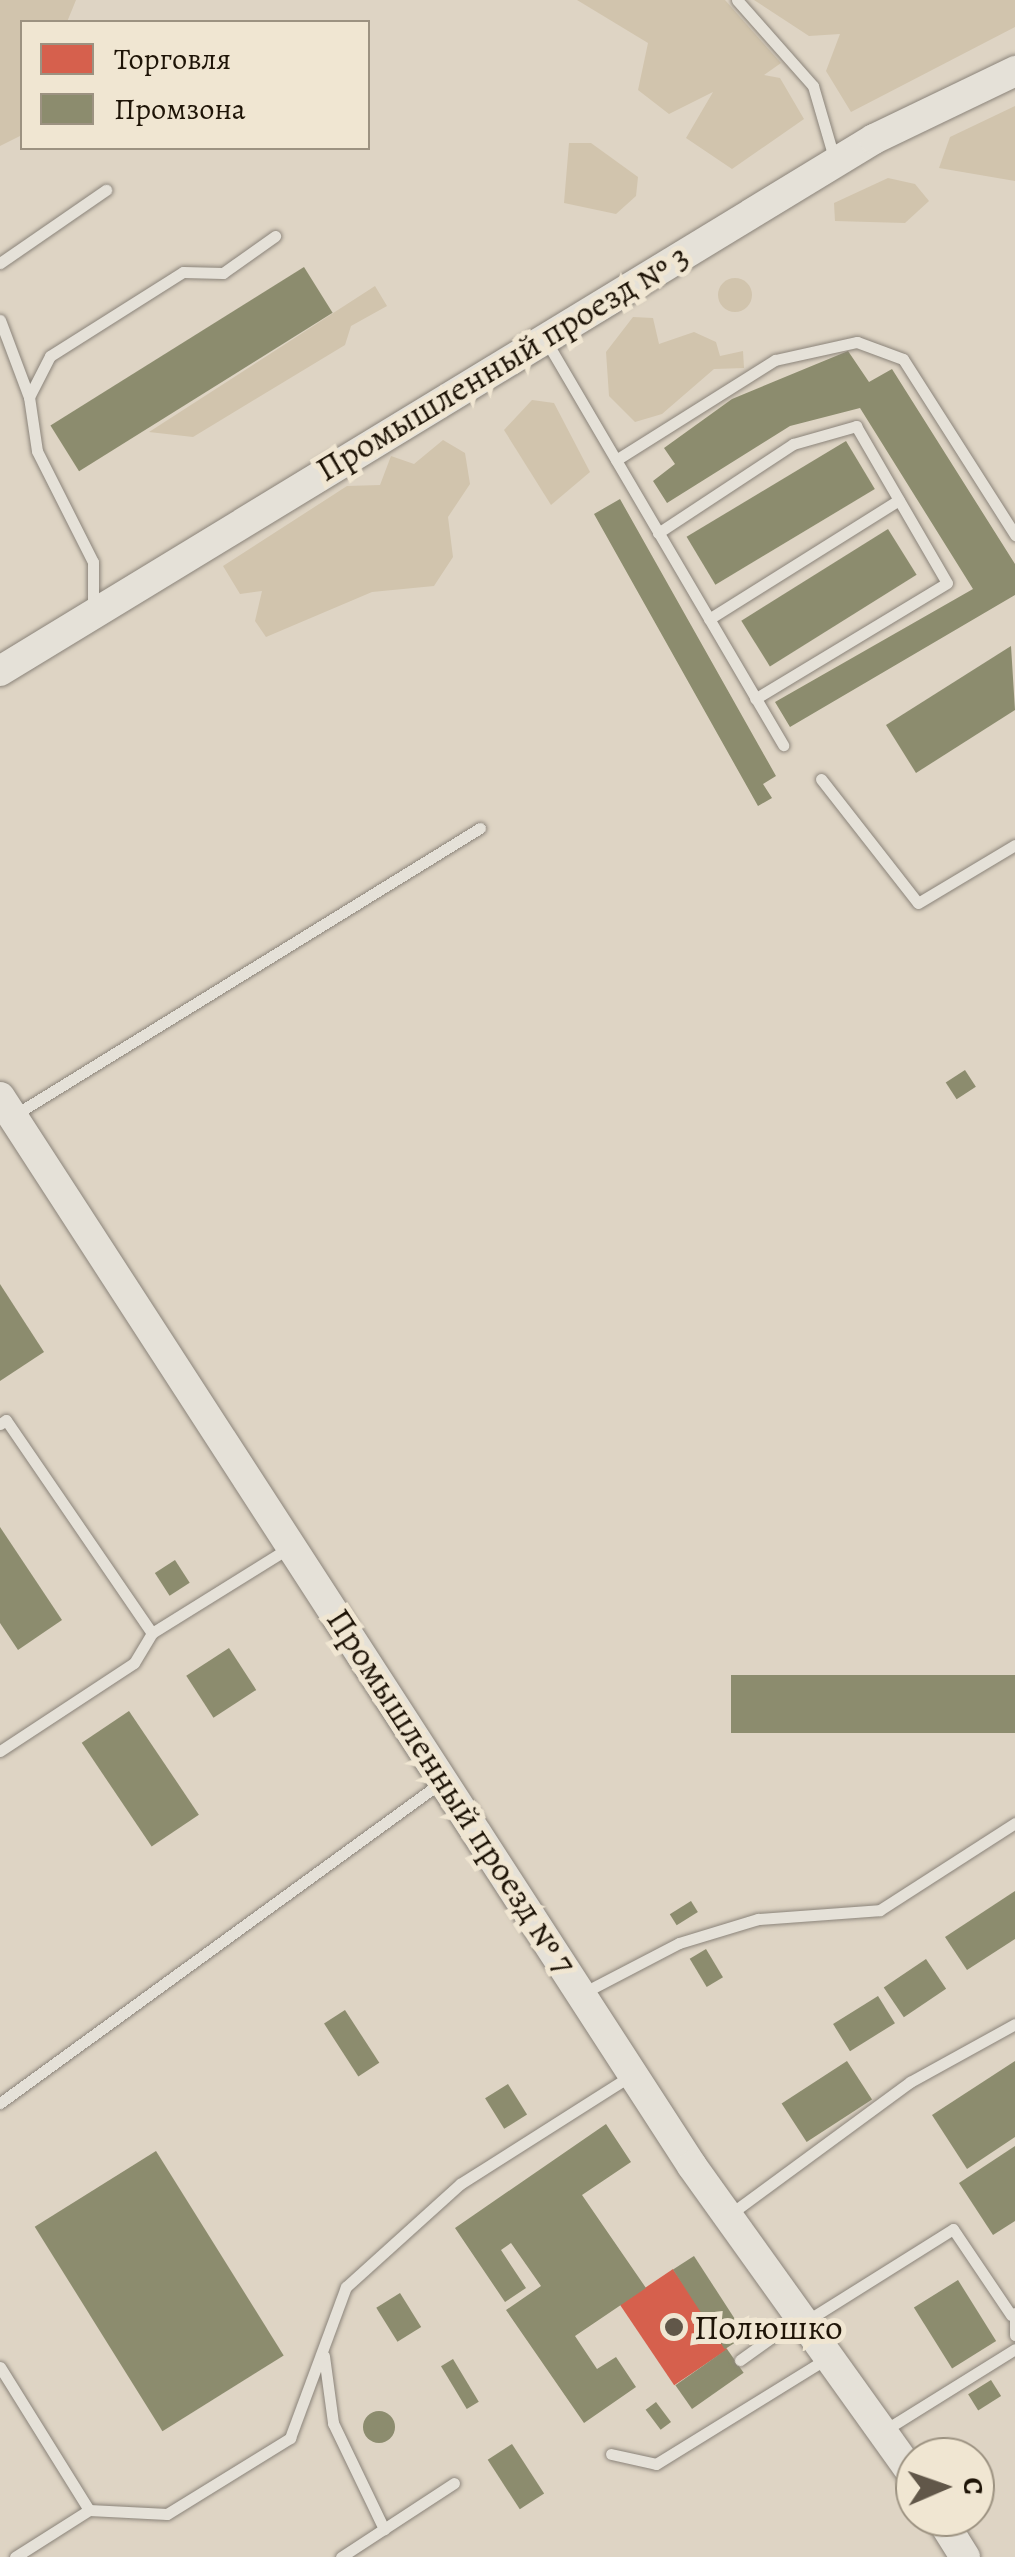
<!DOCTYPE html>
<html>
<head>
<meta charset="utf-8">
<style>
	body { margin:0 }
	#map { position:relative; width:1015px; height:2557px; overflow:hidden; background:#ded4c4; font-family:Alegreya,serif }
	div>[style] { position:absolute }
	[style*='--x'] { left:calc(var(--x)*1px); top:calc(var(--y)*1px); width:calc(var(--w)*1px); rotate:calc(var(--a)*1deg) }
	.green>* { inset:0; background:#d1c4ad }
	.round { border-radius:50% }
	.shops>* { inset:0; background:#d6604d; transform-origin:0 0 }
	.industry>* { inset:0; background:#8c8c6e; transform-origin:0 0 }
	.roads { filter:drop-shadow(0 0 2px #8b847a) drop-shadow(0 0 2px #8b847a) }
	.lane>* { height:11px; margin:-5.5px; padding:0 5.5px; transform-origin:5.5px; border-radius:5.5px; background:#e5e1d8 }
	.secondary>* { height:30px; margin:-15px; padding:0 15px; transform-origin:15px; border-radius:15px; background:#e5e1d8 }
	.dots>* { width:28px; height:28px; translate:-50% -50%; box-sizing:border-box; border:5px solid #f0e6d2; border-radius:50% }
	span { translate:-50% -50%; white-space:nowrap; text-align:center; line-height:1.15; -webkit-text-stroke:10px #f0e6d2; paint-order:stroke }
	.street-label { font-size:35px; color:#1e1407 }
	.poi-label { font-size:35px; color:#1e1407 }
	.left { translate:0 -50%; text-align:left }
	.legend { position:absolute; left:20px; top:20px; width:350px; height:130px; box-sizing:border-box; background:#f0e6d2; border:2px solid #9c9281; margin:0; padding:12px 18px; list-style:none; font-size:30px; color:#1e1407 }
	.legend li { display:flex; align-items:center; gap:20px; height:50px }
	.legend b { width:50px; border:2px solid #9c9281 }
	.north { position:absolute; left:895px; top:2437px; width:100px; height:100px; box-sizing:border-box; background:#f0e6d2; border:2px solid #9c9281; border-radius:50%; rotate:88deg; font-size:28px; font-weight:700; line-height:40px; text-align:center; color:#1e1407 }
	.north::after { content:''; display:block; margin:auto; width:35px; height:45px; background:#615749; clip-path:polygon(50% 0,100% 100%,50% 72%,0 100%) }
</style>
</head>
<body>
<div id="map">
	<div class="green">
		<i style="clip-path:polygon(0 0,76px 0,67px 22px,22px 22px,22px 135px,0 146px)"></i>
		<i style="clip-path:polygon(577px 0,725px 0,781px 63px,764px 75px,780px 78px,804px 119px,732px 169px,686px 138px,713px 92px,669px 114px,638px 90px,648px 43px)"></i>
		<i style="clip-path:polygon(754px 0,1015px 0,1015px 27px,851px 112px,826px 71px,840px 34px,809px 36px)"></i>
		<i style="clip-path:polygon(1015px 106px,1015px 181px,939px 168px,950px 137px)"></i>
		<i style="clip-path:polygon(569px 143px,591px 143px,638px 177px,636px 196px,616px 214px,564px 203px)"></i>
		<i style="clip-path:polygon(888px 178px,915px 184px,929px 201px,905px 223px,835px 221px,834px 203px)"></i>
		<i class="round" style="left:718px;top:278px;width:34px;height:34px"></i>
		<i style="clip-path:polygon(375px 286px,387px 306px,351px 326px,345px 345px,193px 437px,149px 432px)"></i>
		<i style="clip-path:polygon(633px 317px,653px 318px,659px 344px,694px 332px,716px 342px,720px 356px,743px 351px,744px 368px,714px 369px,662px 414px,635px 422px,609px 396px,606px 352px)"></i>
		<i style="clip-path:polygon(532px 400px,554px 403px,590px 472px,551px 505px,504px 430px)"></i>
		<i style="clip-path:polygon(443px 440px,465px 453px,470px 484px,448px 517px,453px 557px,434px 586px,372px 592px,266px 637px,255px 621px,262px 591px,240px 594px,223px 566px,347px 486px,380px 485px,391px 456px,414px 464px)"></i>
	</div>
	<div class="shops">
		<i style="left:673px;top:2269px;width:97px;height:64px;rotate:56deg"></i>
	</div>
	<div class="industry">
		<i style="left:304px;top:267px;width:54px;height:299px;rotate:58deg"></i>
		<i style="clip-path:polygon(848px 351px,869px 382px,892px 369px,1015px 564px,1015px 595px,790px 727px,775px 702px,973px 589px,860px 408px,790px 426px,667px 503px,653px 481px,675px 464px,664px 448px,732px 399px)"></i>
		<i style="left:846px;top:441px;width:56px;height:186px;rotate:59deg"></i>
		<i style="clip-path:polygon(620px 499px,776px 776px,763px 784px,772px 798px,758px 806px,594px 514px)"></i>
		<i style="left:888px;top:529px;width:54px;height:173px;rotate:58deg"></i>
		<i style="clip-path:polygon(1011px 646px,1015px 710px,916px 773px,886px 725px)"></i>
		<i style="left:965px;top:1070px;width:20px;height:23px;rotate:57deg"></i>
		<i style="clip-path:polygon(0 1284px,44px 1352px,0 1381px)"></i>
		<i style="clip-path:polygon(0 1527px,62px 1620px,18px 1650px,0 1623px)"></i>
		<i style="left:175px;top:1560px;width:27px;height:24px;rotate:57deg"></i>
		<i style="left:229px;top:1648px;width:50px;height:51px;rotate:57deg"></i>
		<i style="left:1015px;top:1675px;width:58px;height:284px;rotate:90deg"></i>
		<i style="left:129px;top:1711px;width:125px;height:57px;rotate:56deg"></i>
		<i style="clip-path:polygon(1015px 1891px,1015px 1939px,967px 1970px,945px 1937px)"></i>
		<i style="left:691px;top:1901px;width:13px;height:25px;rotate:58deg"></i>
		<i style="left:706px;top:1949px;width:33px;height:19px;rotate:59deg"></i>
		<i style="left:926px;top:1959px;width:36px;height:51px;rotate:56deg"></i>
		<i style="left:878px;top:1996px;width:32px;height:53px;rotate:58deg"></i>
		<i style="left:345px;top:2010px;width:63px;height:25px;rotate:57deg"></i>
		<i style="left:847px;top:2061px;width:46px;height:78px;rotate:57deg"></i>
		<i style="clip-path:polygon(1015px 2061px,1015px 2137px,967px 2169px,932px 2115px)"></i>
		<i style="left:508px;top:2084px;width:36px;height:27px;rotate:58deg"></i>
		<i style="clip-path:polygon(606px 2124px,631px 2162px,582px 2195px,646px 2288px,575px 2336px,597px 2369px,616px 2357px,636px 2387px,584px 2423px,506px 2310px,541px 2286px,511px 2243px,501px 2250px,526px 2288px,505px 2302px,455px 2228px)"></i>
		<i style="clip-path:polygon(1015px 2146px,1015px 2221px,993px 2235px,959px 2183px)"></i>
		<i style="left:156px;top:2151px;width:241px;height:143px;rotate:58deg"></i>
		<i style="left:694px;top:2256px;width:95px;height:25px;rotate:57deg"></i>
		<i style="left:958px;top:2280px;width:72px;height:52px;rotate:58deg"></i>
		<i style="left:400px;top:2293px;width:40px;height:28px;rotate:58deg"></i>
		<i style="left:727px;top:2349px;width:29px;height:63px;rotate:55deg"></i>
		<i style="left:453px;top:2359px;width:50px;height:14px;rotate:59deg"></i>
		<i style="left:991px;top:2380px;width:19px;height:27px;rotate:58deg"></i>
		<i style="left:656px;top:2402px;width:25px;height:13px;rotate:53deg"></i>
		<i class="round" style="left:363px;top:2411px;width:32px;height:32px"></i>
		<i style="left:512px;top:2444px;width:59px;height:29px;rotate:57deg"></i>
	</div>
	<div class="roads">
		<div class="lane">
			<i style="--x:737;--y:0;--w:115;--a:48.5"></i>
			<i style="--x:813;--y:86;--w:75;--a:73.7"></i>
			<i style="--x:0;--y:263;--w:129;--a:-34.6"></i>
			<i style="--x:0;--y:320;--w:82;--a:69.4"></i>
			<i style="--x:545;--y:339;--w:471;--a:59.6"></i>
			<i style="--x:616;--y:460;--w:188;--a:-32.2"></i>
			<i style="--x:775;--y:360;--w:84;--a:-12.4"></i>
			<i style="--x:857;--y:342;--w:49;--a:20.3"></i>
			<i style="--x:903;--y:359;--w:209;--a:57.5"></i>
			<i style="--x:658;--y:533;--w:162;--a:-33.4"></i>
			<i style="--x:793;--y:444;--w:66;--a:-15.9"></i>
			<i style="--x:856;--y:426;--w:181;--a:59.9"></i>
			<i style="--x:947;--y:583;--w:224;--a:148.9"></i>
			<i style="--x:93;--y:610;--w:48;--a:-90"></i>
			<i style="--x:93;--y:562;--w:124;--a:-116.8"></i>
			<i style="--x:37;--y:451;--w:55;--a:-98.4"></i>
			<i style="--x:29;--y:397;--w:46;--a:-62.9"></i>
			<i style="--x:50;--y:356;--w:157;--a:-32.3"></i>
			<i style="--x:183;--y:272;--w:40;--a:1.4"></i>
			<i style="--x:223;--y:273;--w:64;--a:-35.4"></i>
			<i style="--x:709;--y:619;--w:224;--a:-32.1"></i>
			<i style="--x:821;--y:779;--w:157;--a:52"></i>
			<i style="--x:918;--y:903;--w:113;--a:-30.9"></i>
			<i style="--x:16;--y:1114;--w:545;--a:-31.65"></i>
			<i style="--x:0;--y:1424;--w:7;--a:-34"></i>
			<i style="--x:6;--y:1420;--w:258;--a:55.6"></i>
			<i style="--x:0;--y:1751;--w:160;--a:-33.3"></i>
			<i style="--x:134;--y:1663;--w:35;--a:-59"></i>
			<i style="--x:152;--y:1633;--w:163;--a:-31.9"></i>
			<i style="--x:583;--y:1993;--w:108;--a:-27.5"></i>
			<i style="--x:679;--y:1943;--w:83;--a:-16.9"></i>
			<i style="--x:758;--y:1919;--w:122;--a:-4.2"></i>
			<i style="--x:880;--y:1910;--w:161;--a:-32.8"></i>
			<i style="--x:0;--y:2103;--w:548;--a:-36.01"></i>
			<i style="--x:729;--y:2215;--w:225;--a:-36.3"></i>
			<i style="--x:910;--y:2082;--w:120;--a:-28.9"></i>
			<i style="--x:1015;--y:2313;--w:22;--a:90"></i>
			<i style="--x:808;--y:2320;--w:171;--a:-32.1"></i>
			<i style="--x:953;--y:2229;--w:104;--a:56"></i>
			<i style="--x:324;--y:2356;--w:68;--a:82.3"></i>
			<i style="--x:333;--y:2423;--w:118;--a:64.3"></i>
			<i style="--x:740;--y:2360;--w:74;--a:-35.6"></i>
			<i style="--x:0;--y:2367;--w:168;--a:58.1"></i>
			<i style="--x:885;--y:2430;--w:153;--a:-31.9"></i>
			<i style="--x:611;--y:2454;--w:46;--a:12.5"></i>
			<i style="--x:656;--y:2464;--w:200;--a:-31.7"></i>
			<i style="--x:15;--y:2557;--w:88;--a:-32.4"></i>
			<i style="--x:89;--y:2510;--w:78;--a:2.9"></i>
			<i style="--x:167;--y:2514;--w:145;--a:-31.7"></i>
			<i style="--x:290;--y:2438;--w:161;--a:-69.7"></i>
			<i style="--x:346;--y:2287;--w:154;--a:-42.1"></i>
			<i style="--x:460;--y:2184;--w:201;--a:-32.4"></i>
			<i style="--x:341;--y:2557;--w:135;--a:-33.2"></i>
		</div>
		<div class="secondary">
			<i style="--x:0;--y:671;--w:1023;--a:-31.33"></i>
			<i style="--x:874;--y:139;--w:157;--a:-25.7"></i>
			<i style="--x:0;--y:1097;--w:1273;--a:57.08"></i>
			<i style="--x:692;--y:2166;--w:384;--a:54.4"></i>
			<i style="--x:940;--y:2517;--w:47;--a:58"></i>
		</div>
	</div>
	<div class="dots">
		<i style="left:674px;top:2327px;background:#615749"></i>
	</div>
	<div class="street-label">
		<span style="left:502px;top:362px;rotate:-31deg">Промышленный проезд № 3</span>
		<span style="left:452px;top:1791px;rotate:57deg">Промышленный проезд № 7</span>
	</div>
	<div class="poi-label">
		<span class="left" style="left:694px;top:2327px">Полюшко</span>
	</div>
	<ul class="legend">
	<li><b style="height:28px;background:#d6604d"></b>Торговля</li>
	<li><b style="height:28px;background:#8c8c6e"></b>Промзона</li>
	</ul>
	<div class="north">С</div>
</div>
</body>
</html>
